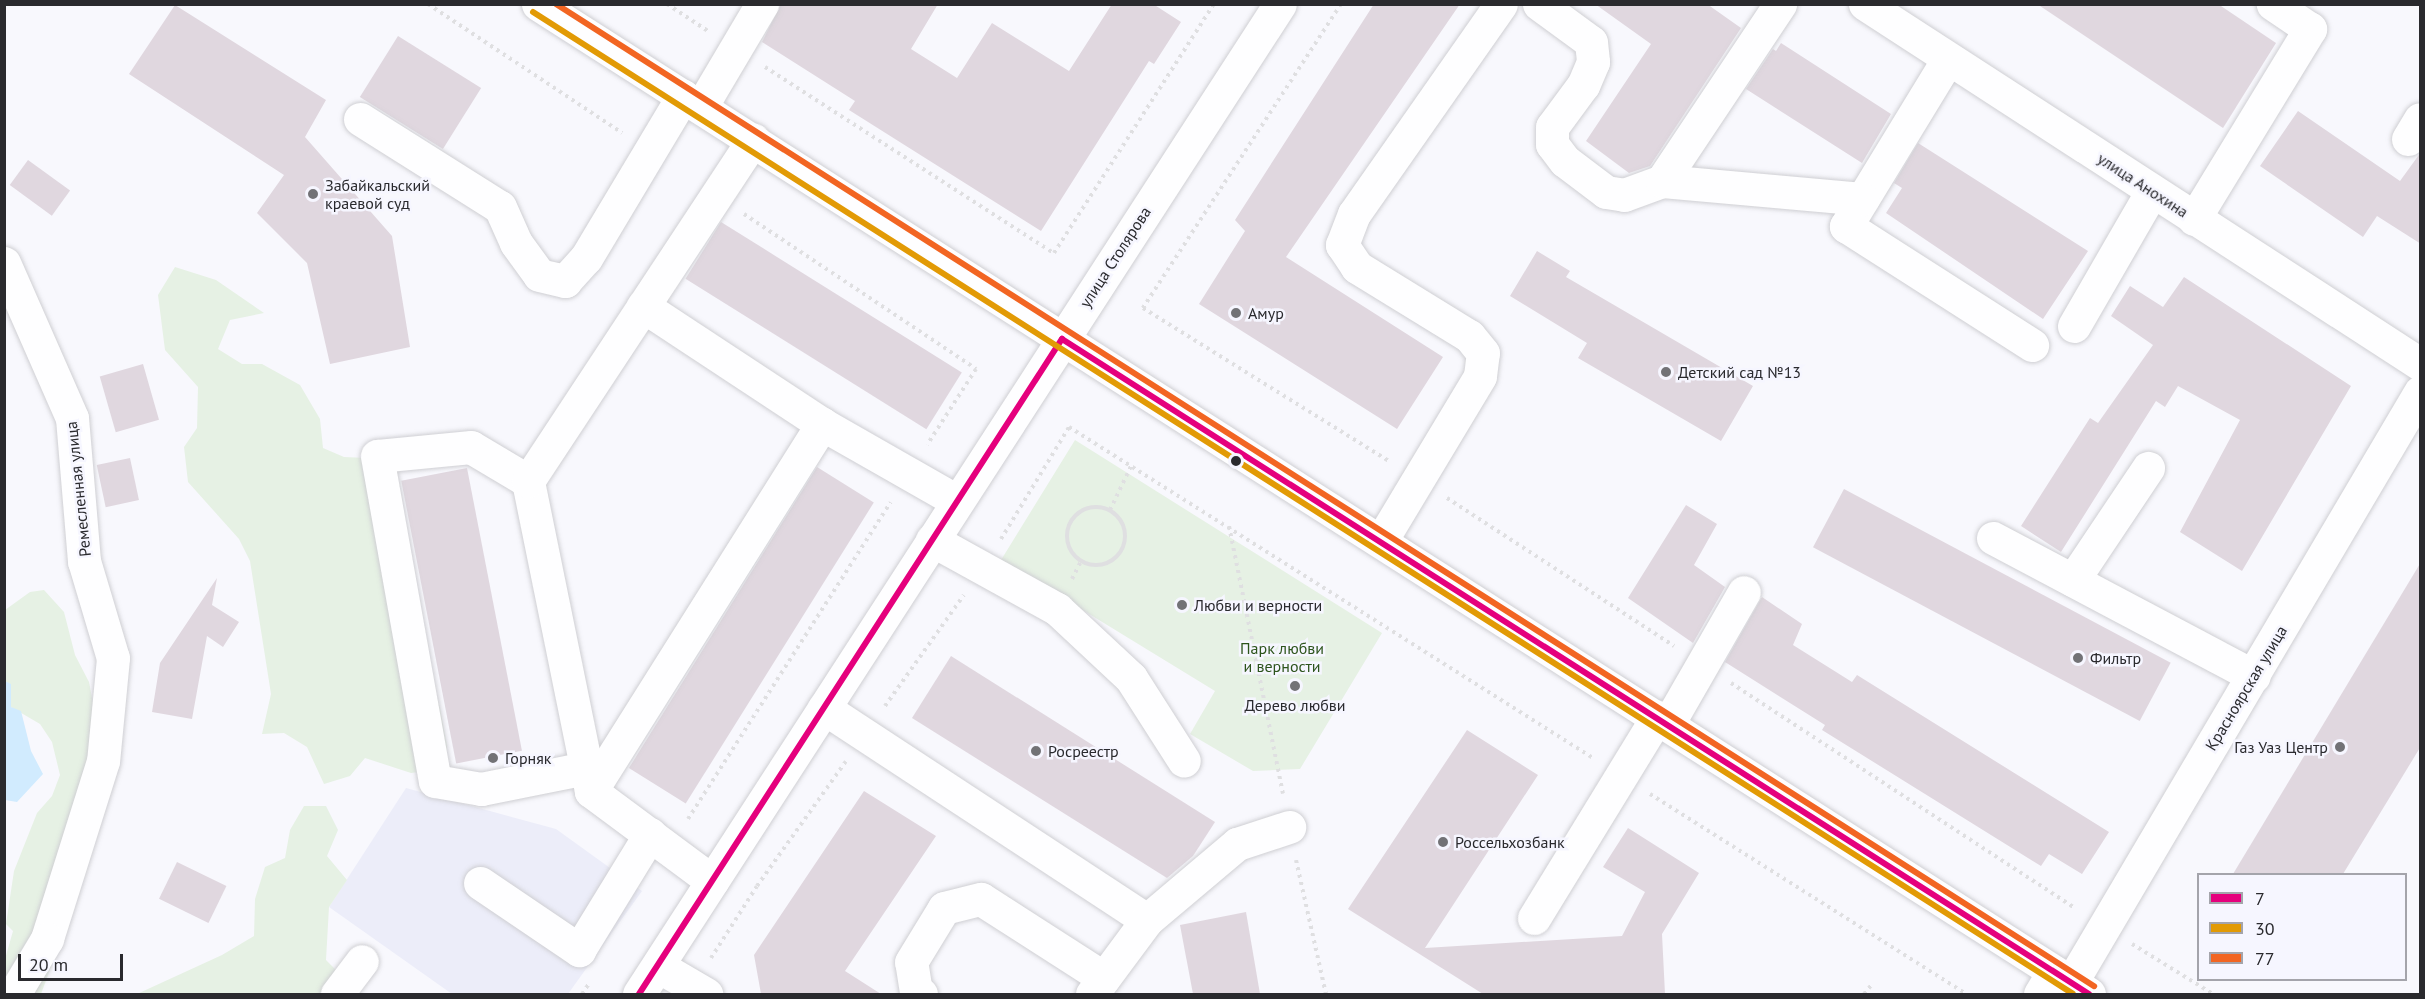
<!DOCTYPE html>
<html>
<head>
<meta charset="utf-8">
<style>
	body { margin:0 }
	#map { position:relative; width:2425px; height:999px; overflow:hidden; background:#f8f8fd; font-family:"PT Sans",sans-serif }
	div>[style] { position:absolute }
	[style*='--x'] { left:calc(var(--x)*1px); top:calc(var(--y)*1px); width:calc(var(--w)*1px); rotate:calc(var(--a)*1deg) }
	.built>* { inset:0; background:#ecedf9 }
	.green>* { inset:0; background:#e6f1e4 }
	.water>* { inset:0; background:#d1ebfe }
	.building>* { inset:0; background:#e0d7df; transform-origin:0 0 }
	.path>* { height:4px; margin-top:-2px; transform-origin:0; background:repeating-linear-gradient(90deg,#dfdfe1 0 3px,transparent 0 7.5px) }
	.path>.ring { margin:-2px; padding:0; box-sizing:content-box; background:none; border:4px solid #dfdfe1; border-radius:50% }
	.roads { filter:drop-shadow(0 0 2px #cfcfd3) drop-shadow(0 0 2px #cfcfd3) }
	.minor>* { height:33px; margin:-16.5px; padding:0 16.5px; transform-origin:16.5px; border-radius:16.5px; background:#fefeff }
	.major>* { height:33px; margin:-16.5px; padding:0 16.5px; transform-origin:16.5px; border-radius:16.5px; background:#fefeff }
	.bus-1>* { height:6px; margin:-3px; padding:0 3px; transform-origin:3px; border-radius:3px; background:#e5007d }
	.bus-2>* { height:6px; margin:-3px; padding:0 3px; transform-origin:3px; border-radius:3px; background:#e29a05 }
	.bus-3>* { height:6px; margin:-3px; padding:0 3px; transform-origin:3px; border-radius:3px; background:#f26522 }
	.dots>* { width:16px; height:16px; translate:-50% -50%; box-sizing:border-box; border:3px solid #f6f6ff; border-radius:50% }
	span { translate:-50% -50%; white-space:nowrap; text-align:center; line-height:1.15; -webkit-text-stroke:5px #f6f6ff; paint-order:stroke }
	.poi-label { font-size:16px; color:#2a2a2e }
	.left { translate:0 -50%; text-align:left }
	.right { translate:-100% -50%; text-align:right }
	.street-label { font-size:16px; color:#2a2a2e }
	.park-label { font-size:16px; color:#2d541c }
	.frame { position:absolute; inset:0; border:6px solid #2a2a2e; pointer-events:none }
	.legend { position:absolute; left:2197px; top:873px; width:210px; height:108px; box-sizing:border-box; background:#f6f6ff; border:2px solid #a4a4ab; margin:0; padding:8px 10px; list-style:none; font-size:18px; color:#2a2a2e }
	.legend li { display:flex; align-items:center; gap:12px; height:30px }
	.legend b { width:30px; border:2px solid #a4a4ab }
	.scale { position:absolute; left:18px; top:954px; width:105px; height:27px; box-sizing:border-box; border:3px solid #2a2a2e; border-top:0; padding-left:8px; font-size:18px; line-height:21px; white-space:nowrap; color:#2a2a2e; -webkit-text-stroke:4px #f6f6ff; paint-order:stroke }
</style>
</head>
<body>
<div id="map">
	<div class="built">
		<i style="clip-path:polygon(406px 788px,556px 829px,642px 891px,568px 994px,452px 994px,329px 907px)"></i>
	</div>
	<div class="green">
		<i style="clip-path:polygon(175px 267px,216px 280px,264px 313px,230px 320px,218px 349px,242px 364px,262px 364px,300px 385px,320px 419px,323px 448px,344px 457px,367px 458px,440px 708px,447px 745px,447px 768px,411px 773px,365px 758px,350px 776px,324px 784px,307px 747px,284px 733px,262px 734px,271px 694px,250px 561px,239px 539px,188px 482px,184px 447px,197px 428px,198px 387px,165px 350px,158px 295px)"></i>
		<i style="clip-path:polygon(1075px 440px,1382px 633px,1300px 769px,1253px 771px,1190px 734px,1215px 691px,1001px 560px)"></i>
		<i style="clip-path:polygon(44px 590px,64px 612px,75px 655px,89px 682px,94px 708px,95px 762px,47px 939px,51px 967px,41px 994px,5px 994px,5px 959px,13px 931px,6px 924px,14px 871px,37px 813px,52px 796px,60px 775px,52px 742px,40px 724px,11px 707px,11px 685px,5px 681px,5px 610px,30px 592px)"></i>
		<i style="clip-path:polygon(304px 806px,326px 806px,338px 830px,327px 856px,347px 880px,329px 907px,326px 960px,338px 972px,319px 994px,137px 994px,222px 955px,254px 936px,255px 899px,265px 867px,285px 858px,290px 830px)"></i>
	</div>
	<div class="water">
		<i style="clip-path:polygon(5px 681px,11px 684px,11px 707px,21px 711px,31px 751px,43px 774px,17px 802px,5px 800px)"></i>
	</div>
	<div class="building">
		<i style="clip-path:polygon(781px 4px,938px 4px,911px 49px,957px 78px,992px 23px,1069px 71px,1112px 4px,1153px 4px,1181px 22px,1154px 64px,1149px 61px,1041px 231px,849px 110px,855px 101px,762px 42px)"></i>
		<i style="clip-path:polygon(1374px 4px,1460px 4px,1286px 257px,1443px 357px,1397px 429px,1199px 304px,1245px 231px,1235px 220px)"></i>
		<i style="clip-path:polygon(1595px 4px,1707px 4px,1741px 28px,1650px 166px,1629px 173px,1586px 141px,1651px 44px)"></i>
		<i style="clip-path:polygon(2037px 4px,2218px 4px,2276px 43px,2223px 128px)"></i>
		<i style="clip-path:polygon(175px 5px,326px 100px,305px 137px,392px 236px,410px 347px,330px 364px,307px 263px,257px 213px,284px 175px,129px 74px)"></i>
		<i style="left:398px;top:36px;width:98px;height:72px;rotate:32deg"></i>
		<i style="clip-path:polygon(1781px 43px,1891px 114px,1862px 163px,1746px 89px,1773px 49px,1776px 51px)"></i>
		<i style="clip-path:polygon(2298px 111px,2400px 181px,2421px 152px,2421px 244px,2377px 216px,2363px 237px,2260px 166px)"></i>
		<i style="clip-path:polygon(1918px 143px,2088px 251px,2043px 319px,1886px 213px,1902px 188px,1894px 183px)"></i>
		<i style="left:28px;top:160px;width:52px;height:31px;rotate:36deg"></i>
		<i style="left:721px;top:222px;width:284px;height:67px;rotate:32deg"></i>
		<i style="clip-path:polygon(1537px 251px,1570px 271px,1566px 277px,1753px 386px,1721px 441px,1578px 358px,1587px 343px,1510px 296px)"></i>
		<i style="clip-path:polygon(2184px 277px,2351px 386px,2242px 571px,2180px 532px,2240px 420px,2178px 386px,2165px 407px,2156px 401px,2061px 552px,2021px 526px,2090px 418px,2098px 423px,2153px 345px,2111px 316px,2130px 286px,2163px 307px)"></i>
		<i style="left:143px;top:364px;width:58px;height:45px;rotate:74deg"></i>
		<i style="left:130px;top:458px;width:43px;height:34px;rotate:78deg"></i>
		<i style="left:817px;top:467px;width:67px;height:355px;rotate:32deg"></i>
		<i style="left:467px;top:468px;width:288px;height:67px;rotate:79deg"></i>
		<i style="left:1844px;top:489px;width:370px;height:66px;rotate:28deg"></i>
		<i style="clip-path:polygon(1686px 505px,1717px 524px,1694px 565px,1725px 587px,1693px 643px,1628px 598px)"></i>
		<i style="clip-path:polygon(2421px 562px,2421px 746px,2343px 874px,2233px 874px)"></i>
		<i style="clip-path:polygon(217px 578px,212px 605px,239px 622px,223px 647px,207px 636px,192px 719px,152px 712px,160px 663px)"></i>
		<i style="clip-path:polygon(1762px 597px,1802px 624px,1793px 645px,1852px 682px,1857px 675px,2109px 832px,2082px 874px,2049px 854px,2041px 866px,1822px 730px,1825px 725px,1725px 662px)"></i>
		<i style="clip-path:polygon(951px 656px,1215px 822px,1193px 856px,1167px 878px,912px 718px)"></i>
		<i style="clip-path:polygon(1467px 730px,1538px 775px,1425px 948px,1622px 936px,1645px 892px,1603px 867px,1628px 828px,1699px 873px,1662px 934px,1665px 994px,1483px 994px,1348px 909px)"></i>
		<i style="clip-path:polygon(864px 791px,936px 836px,845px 971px,881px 994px,761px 994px,754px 955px)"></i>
		<i style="left:177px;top:862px;width:55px;height:41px;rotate:26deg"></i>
		<i style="clip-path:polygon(1246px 912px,1260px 994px,1193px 994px,1180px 925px)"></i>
	</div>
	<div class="path">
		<i style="--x:428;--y:4;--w:233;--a:33.6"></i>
		<i style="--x:667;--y:4;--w:49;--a:33.4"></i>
		<i style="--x:1341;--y:4;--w:363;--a:123.1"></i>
		<i style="--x:1143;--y:308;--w:291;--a:31.9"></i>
		<i style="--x:765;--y:67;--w:344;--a:32.8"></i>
		<i style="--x:1054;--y:253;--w:296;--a:-57.3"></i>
		<i style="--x:744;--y:214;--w:279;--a:33.7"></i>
		<i style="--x:976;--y:369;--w:90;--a:122.8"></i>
		<i style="--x:1447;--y:498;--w:271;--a:33.1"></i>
		<i class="ring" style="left:1067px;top:507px;width:54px;height:54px"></i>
		<i style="--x:1110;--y:510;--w:49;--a:-64.5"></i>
		<i style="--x:1229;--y:526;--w:273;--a:78.6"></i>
		<i style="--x:1001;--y:539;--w:131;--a:-58.7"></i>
		<i style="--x:1069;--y:427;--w:620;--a:32.28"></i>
		<i style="--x:1072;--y:579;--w:20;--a:-63"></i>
		<i style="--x:1731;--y:683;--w:409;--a:33.2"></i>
		<i style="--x:885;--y:706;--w:136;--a:-54.6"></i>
		<i style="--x:1650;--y:794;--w:374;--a:32.3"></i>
		<i style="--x:688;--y:819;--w:376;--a:-57.4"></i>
		<i style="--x:1296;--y:860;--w:137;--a:77.4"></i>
		<i style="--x:2132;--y:944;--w:95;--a:31.7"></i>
		<i style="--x:711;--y:958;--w:85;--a:-57.4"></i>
		<i style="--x:757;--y:886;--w:153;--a:-54.5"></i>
		<i style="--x:582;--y:994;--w:14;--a:-56"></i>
		<i style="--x:1864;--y:994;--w:13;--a:-51"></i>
	</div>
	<div class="roads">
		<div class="minor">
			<i style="--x:1539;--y:4;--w:64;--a:36.2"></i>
			<i style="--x:1591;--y:42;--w:20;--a:84"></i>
			<i style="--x:1593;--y:62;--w:25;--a:113"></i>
			<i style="--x:1583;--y:85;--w:52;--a:126.4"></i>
			<i style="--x:1552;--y:127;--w:17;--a:90"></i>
			<i style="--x:1552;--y:144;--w:21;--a:53"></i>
			<i style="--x:1565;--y:161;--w:51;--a:37.1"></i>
			<i style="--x:1606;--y:192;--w:18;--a:9"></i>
			<i style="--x:1624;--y:195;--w:40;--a:-20.2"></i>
			<i style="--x:1662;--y:181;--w:213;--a:-56.3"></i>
			<i style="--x:1865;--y:4;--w:662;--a:32.97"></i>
			<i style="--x:1948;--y:59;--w:196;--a:121.4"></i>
			<i style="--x:1846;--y:226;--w:221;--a:32.6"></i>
			<i style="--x:701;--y:107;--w:120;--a:-59.4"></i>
			<i style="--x:360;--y:119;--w:165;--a:32.2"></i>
			<i style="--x:500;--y:207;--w:39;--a:66"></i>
			<i style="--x:516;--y:243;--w:39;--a:54"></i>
			<i style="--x:539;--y:275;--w:27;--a:13"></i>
			<i style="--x:565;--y:281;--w:31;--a:-48"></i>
			<i style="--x:586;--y:258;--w:189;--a:-59.1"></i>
			<i style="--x:2408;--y:139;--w:23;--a:-59"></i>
			<i style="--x:1662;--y:181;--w:201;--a:5.1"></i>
			<i style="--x:2194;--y:219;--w:223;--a:-58.6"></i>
			<i style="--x:2310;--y:29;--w:45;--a:-146"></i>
			<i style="--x:4;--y:263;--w:169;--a:66.3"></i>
			<i style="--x:72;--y:418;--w:144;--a:85.2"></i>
			<i style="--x:84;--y:561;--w:101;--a:73.4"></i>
			<i style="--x:113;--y:658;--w:103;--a:95.5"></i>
			<i style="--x:103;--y:761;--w:187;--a:107.5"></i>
			<i style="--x:47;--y:939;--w:64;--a:121"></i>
			<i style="--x:643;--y:306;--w:214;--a:33.4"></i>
			<i style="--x:822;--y:424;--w:155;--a:29.7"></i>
			<i style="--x:2074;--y:326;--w:156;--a:-60"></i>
			<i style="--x:528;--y:481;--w:66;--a:-149.2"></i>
			<i style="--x:471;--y:447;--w:94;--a:174.5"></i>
			<i style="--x:377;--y:456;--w:330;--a:79.9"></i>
			<i style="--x:435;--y:781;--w:47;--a:9.9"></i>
			<i style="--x:481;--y:789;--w:107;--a:-11.3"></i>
			<i style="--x:1993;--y:538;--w:295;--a:27.9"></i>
			<i style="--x:932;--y:540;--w:143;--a:28.9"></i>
			<i style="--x:1057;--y:609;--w:101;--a:43"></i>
			<i style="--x:1131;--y:678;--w:98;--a:57.4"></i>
			<i style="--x:1381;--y:541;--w:192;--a:-59"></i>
			<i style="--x:1480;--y:376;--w:23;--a:-83"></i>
			<i style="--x:1483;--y:353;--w:22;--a:-129"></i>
			<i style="--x:1469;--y:336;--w:132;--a:-148.4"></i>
			<i style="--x:1357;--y:267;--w:27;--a:-124"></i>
			<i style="--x:1342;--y:245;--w:33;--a:-69"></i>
			<i style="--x:1354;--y:214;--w:256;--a:-55"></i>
			<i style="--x:2073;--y:580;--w:135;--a:-56.2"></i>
			<i style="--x:824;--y:708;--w:386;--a:33.3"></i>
			<i style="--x:1668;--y:724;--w:152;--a:-60.1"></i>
			<i style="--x:591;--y:791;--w:316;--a:-101.5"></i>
			<i style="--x:528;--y:481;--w:409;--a:-56.6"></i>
			<i style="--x:712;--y:881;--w:151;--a:-143.4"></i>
			<i style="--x:591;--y:791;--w:434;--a:-57.8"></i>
			<i style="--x:480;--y:883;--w:120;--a:34.1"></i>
			<i style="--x:579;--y:950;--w:136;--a:-58.5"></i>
			<i style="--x:1534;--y:918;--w:236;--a:-58.5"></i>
			<i style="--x:658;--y:966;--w:56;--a:30.3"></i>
			<i style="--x:2071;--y:983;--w:686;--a:-59.44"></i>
			<i style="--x:337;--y:994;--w:41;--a:-52.9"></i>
			<i style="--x:639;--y:994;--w:1179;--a:-57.08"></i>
			<i style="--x:921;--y:994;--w:5;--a:-158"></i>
			<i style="--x:916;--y:992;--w:30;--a:-99"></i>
			<i style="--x:911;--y:962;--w:63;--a:-58.6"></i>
			<i style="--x:944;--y:908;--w:38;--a:-14"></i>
			<i style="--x:981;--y:899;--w:146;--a:32.7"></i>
			<i style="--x:1092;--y:994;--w:92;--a:-53.4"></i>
			<i style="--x:1147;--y:920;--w:118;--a:-40.2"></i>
			<i style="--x:1237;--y:844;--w:55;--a:-18.1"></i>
			<i style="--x:2040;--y:994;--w:26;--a:-59"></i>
		</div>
		<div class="major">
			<i style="--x:538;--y:4;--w:1840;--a:32.55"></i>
		</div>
	</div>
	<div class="bus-1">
		<i style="--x:1062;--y:339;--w:1218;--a:32.53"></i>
		<i style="--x:639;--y:994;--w:780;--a:-57.15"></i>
	</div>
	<div class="bus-2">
		<i style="--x:533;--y:12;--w:1826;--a:32.52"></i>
	</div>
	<div class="bus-3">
		<i style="--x:556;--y:4;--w:1825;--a:32.56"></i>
	</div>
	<div class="dots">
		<i style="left:313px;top:194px;background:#727276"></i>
		<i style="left:1236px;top:313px;background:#727276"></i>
		<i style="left:1666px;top:372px;background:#727276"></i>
		<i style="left:1236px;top:461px;background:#2a2a2e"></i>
		<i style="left:1182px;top:605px;background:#727276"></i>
		<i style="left:2078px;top:658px;background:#727276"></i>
		<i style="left:1295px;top:686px;background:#727276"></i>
		<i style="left:2340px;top:747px;background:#727276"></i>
		<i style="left:1036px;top:751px;background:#727276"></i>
		<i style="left:493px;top:758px;background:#727276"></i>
		<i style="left:1443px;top:842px;background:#727276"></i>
	</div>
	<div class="poi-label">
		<span class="left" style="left:325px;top:194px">Забайкальский<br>краевой суд</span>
		<span class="left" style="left:1248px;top:313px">Амур</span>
		<span class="left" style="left:1678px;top:372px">Детский сад №13</span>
		<span class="left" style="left:1194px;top:605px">Любви и верности</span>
		<span class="left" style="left:2090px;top:658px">Фильтр</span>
		<span style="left:1295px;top:705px">Дерево любви</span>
		<span class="right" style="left:2328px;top:747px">Газ Уаз Центр</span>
		<span class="left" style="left:1048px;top:751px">Росреестр</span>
		<span class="left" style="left:505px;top:758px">Горняк</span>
		<span class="left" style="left:1455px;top:842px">Россельхозбанк</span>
	</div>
	<div class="street-label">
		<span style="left:2143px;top:185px;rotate:33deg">улица Анохина</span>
		<span style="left:1115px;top:257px;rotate:-57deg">улица Столярова</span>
		<span style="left:78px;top:489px;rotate:-96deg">Ремесленная улица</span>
		<span style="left:2246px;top:688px;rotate:-59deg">Красноярская улица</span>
	</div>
	<div class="park-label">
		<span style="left:1282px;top:657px">Парк любви<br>и верности</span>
	</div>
	<div class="frame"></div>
	<ul class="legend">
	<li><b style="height:8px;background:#e5007d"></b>7</li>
	<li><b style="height:8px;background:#e29a05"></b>30</li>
	<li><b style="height:8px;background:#f26522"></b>77</li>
	</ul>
	<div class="scale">20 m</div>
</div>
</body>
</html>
